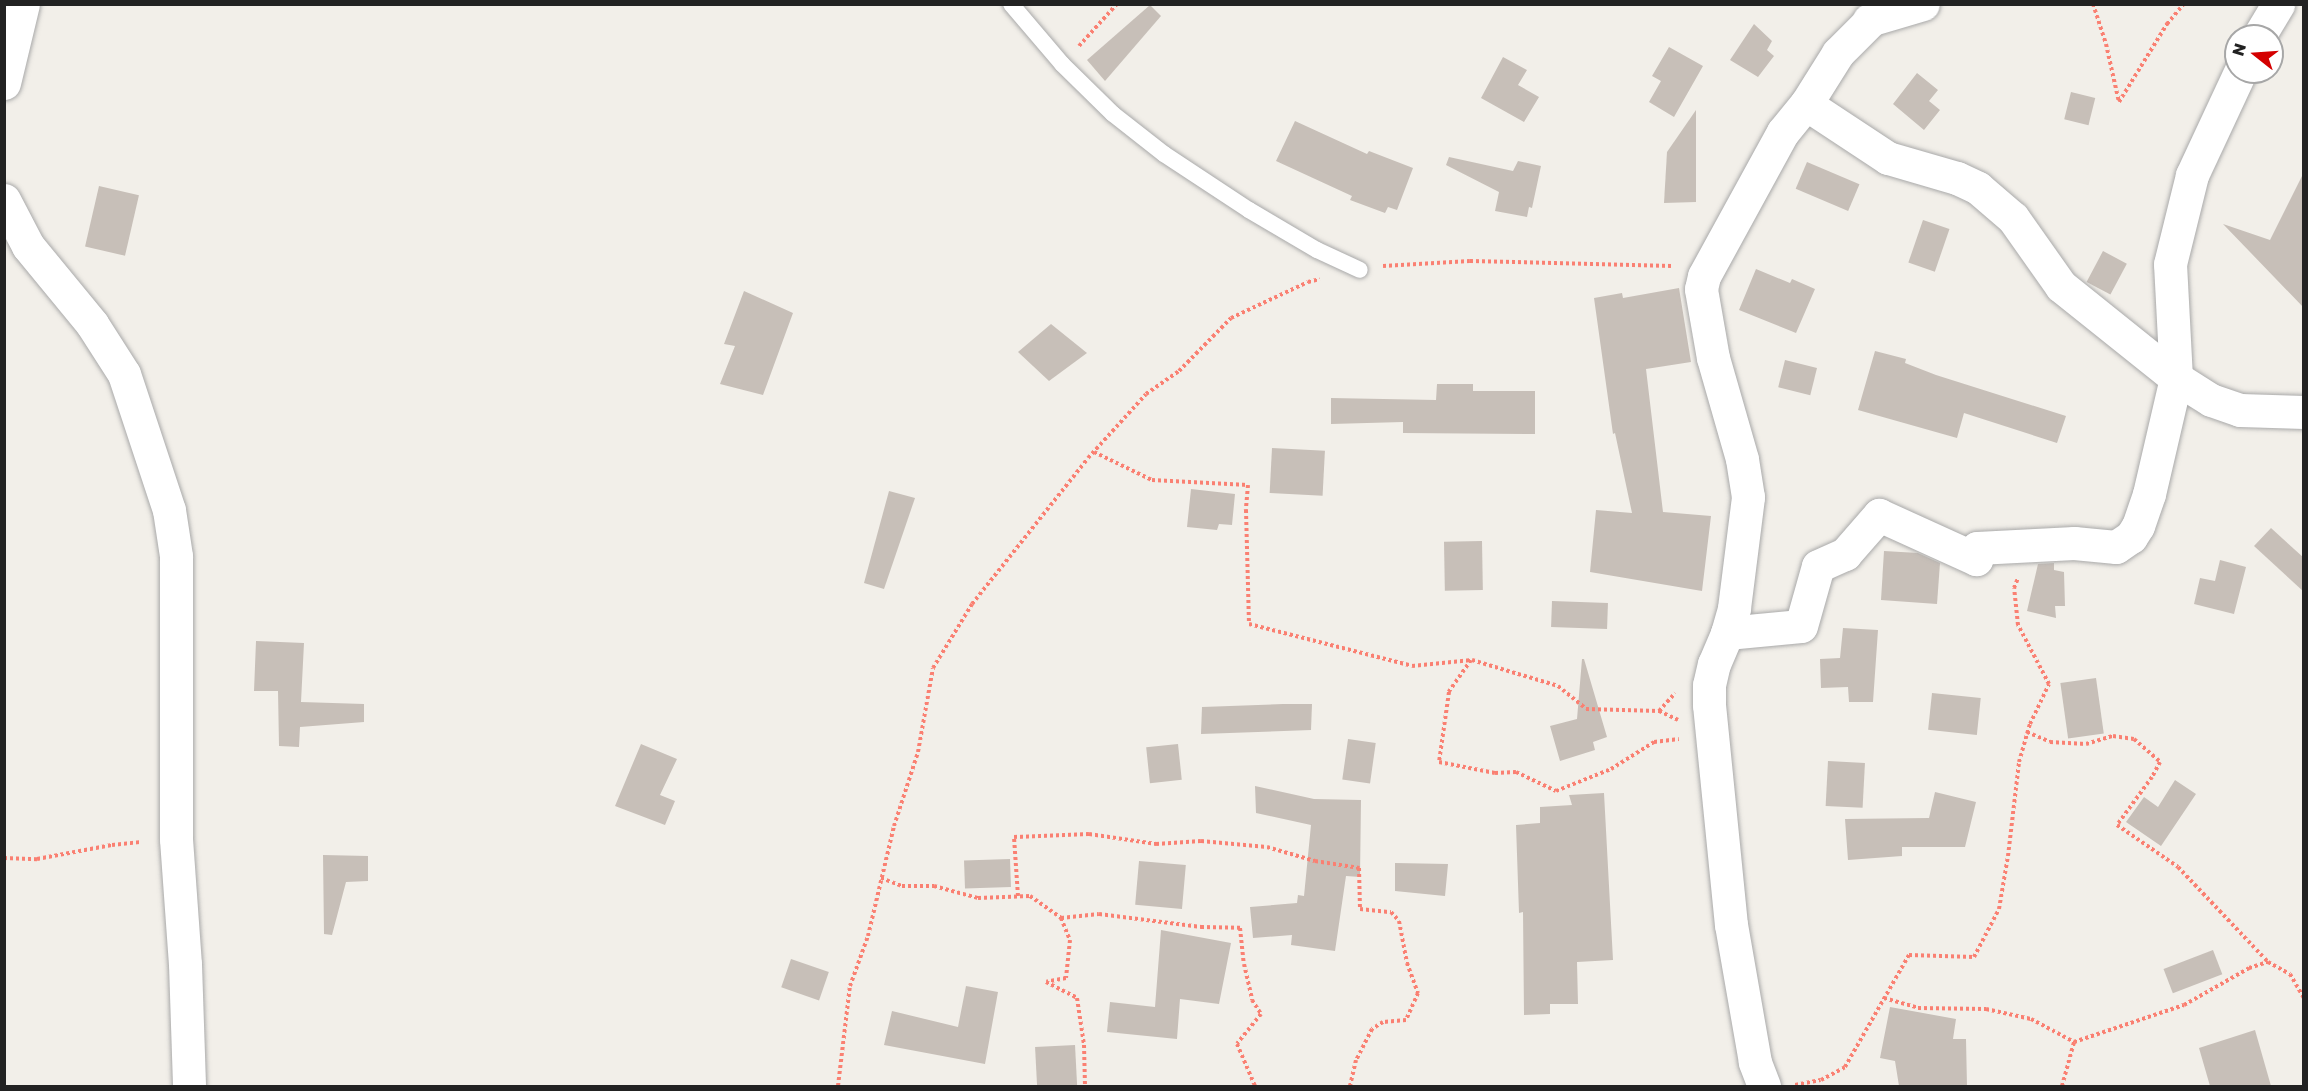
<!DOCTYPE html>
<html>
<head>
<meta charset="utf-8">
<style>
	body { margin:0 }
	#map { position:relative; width:2308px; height:1091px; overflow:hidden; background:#f2efe9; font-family:"Golos Text",sans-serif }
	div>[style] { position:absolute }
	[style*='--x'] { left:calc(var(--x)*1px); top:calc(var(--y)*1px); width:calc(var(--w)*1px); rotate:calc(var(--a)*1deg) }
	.building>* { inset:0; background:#c7bfb8; transform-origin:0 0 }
	.path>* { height:4px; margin-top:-2px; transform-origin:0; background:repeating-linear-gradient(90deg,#fa8072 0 3px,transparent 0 6px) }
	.roads { filter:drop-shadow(0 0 2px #a9a9a9) drop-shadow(0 0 2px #a9a9a9) }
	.service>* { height:16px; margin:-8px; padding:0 8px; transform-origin:8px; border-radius:8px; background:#fff }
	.minor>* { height:33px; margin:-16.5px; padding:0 16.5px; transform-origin:16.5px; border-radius:16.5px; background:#fff }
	span { translate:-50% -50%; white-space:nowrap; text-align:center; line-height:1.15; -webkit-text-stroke:5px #fff; paint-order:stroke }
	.frame { position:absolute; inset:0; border:6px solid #222; pointer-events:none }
	.north { position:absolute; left:2224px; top:24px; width:60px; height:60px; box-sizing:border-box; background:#fff; border:2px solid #a7a7a7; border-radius:50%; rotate:287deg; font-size:16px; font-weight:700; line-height:24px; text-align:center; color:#222 }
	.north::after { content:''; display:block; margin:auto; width:21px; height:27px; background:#d40000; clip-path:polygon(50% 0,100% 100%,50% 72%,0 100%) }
</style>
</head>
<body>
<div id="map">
	<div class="building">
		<i style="clip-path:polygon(1150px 5px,1161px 16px,1105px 81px,1087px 60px)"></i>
		<i style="clip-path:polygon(1754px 24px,1772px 41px,1767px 50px,1774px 56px,1758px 77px,1730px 60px)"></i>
		<i style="clip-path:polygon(1669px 47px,1703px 66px,1674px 117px,1649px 102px,1661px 81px,1652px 76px)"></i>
		<i style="clip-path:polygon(1503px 57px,1527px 70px,1518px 85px,1539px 97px,1524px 122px,1481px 98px)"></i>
		<i style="clip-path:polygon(1917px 73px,1938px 90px,1929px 101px,1940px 110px,1924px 130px,1893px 104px)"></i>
		<i style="left:2071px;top:92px;width:25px;height:28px;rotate:14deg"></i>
		<i style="clip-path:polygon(1696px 110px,1696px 202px,1664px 203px,1667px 152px)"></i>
		<i style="clip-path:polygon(1295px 121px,1367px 154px,1369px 151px,1413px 168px,1397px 210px,1388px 207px,1385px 213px,1350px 200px,1352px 196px,1276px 161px)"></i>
		<i style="clip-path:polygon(1449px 157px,1513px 171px,1518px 161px,1541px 166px,1532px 208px,1529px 207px,1527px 217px,1495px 211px,1499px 192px,1446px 165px)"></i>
		<i style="left:1807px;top:162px;width:57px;height:29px;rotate:23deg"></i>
		<i style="clip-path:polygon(2304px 172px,2304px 308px,2223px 224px,2270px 240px)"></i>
		<i style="left:99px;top:186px;width:41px;height:62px;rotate:13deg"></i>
		<i style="left:1923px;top:220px;width:28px;height:45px;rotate:19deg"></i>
		<i style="left:2103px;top:251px;width:27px;height:35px;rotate:28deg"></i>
		<i style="clip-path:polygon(1756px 269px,1790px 283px,1792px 279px,1815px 289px,1796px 333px,1739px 310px)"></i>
		<i style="clip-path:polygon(1679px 288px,1691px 362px,1646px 369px,1663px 512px,1711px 516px,1702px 591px,1590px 572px,1596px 510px,1632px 513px,1615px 433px,1613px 434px,1594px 298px,1622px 293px,1623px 298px)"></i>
		<i style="clip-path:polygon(744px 291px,793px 313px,763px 395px,720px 384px,735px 346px,724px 344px)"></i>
		<i style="clip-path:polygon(1051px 324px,1087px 353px,1049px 381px,1018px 352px)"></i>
		<i style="clip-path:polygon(1875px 351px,1906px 359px,1905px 363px,1936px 375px,2066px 416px,2057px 443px,1964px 413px,1957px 438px,1858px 410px)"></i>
		<i style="left:1785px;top:360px;width:33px;height:28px;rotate:14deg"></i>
		<i style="clip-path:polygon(1437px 384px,1473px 384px,1473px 391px,1535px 391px,1535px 434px,1403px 433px,1403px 422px,1331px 424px,1331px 398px,1436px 400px)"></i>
		<i style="left:1272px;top:448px;width:53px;height:45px;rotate:3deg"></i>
		<i style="clip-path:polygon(1191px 489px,1235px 494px,1232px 525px,1219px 524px,1217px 530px,1187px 527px)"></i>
		<i style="clip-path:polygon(889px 491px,915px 498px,884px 589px,864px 583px)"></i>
		<i style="clip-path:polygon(2271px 528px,2304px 558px,2304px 592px,2254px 546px)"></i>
		<i style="left:1482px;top:541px;width:49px;height:38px;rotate:89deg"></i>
		<i style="clip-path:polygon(1884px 551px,1918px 553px,1940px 563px,1937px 604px,1881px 600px)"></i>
		<i style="clip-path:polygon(2220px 560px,2246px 567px,2234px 614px,2194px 604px,2200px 578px,2215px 581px)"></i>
		<i style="clip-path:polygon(2054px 563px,2054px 570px,2064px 572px,2065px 606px,2055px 606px,2056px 618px,2027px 611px,2038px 564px)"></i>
		<i style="left:1552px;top:601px;width:56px;height:26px;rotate:2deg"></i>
		<i style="clip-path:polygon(1843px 628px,1878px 630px,1873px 702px,1849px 702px,1848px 687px,1821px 688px,1820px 659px,1840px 658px)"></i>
		<i style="clip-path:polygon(256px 641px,304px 643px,301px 702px,364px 704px,364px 722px,300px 727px,299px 747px,279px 746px,278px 691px,254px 691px)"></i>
		<i style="clip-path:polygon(1582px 659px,1584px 659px,1607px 737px,1593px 742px,1595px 750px,1560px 761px,1550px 726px,1577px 719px)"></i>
		<i style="left:2096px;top:678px;width:56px;height:36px;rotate:82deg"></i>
		<i style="left:1932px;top:693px;width:49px;height:37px;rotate:6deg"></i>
		<i style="clip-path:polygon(1283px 704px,1312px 704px,1311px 730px,1201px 734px,1202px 707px)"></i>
		<i style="left:1348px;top:739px;width:28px;height:41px;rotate:8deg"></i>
		<i style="clip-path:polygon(641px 744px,677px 759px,660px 795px,675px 801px,665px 825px,615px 806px)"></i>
		<i style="left:1178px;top:744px;width:36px;height:32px;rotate:84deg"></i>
		<i style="left:1828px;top:761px;width:37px;height:45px;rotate:3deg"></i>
		<i style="clip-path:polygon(2175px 780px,2196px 794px,2161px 846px,2126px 822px,2144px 797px,2158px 807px)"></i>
		<i style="clip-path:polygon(1255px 786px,1314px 799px,1361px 800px,1360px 877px,1346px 876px,1335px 951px,1291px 945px,1292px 935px,1253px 938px,1250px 907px,1297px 903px,1298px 895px,1304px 896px,1311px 825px,1256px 813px)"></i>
		<i style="clip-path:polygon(1935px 792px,1976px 802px,1965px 847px,1902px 847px,1902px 856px,1848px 860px,1845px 819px,1929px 818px)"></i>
		<i style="clip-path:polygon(1604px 793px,1613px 960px,1577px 962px,1578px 1004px,1550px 1004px,1550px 1014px,1524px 1015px,1523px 912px,1519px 913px,1516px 825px,1540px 823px,1540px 807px,1572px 805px,1569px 795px)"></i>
		<i style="clip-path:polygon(323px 855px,368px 856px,368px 881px,346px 882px,332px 935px,324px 934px)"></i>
		<i style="left:1010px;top:859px;width:28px;height:46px;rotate:88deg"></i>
		<i style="left:1139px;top:861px;width:47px;height:44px;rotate:5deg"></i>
		<i style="clip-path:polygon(1395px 863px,1448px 864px,1445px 896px,1395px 891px)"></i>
		<i style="clip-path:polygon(1161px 930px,1231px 943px,1219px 1004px,1180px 999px,1177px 1039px,1107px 1032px,1110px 1002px,1155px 1007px)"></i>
		<i style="left:2213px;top:950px;width:26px;height:53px;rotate:69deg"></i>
		<i style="left:791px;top:959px;width:40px;height:30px;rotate:19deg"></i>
		<i style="clip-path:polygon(966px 986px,998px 992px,985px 1064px,884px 1045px,892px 1011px,958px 1027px)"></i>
		<i style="clip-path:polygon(1890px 1007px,1956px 1019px,1953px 1039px,1966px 1039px,1967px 1086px,1899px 1086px,1895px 1061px,1880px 1058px)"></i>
		<i style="clip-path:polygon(2255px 1030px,2271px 1086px,2210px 1086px,2199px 1048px)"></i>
		<i style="left:1075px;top:1045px;width:41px;height:40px;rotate:87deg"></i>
	</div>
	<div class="path">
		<i style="--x:2093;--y:4;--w:42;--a:72"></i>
		<i style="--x:2106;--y:44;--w:59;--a:77.4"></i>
		<i style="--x:1079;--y:46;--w:57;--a:-47.9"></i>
		<i style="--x:2119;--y:102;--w:92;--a:-58.4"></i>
		<i style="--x:2167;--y:24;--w:26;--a:-50"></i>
		<i style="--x:1383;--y:266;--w:87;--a:-3.3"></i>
		<i style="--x:1470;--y:261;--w:202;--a:1.4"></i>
		<i style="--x:1094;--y:452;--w:64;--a:25.8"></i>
		<i style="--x:1152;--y:480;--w:96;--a:3"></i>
		<i style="--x:1248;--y:485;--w:25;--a:95"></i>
		<i style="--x:1246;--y:510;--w:114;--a:88.5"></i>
		<i style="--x:1249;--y:624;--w:168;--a:14.4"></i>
		<i style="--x:1412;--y:666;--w:60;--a:-5.7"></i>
		<i style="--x:1472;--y:660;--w:90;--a:16.8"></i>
		<i style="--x:1558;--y:686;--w:36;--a:39"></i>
		<i style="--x:1586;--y:709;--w:73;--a:1.6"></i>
		<i style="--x:1659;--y:711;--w:24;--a:-48"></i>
		<i style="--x:1471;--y:660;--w:39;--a:125"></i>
		<i style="--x:1449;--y:692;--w:71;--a:98.1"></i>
		<i style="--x:1439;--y:762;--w:57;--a:11.1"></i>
		<i style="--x:1495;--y:773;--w:21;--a:-3"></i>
		<i style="--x:1516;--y:772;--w:44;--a:25.4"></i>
		<i style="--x:1556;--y:791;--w:59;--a:-21.8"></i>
		<i style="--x:1611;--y:769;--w:51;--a:-32.1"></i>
		<i style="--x:1654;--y:742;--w:25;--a:-7"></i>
		<i style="--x:1659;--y:711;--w:21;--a:25"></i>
		<i style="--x:2027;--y:732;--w:25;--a:23"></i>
		<i style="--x:2050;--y:742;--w:36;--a:3"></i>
		<i style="--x:2086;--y:744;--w:28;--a:-17"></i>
		<i style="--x:2113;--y:736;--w:21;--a:8"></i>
		<i style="--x:2134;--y:739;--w:35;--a:41"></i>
		<i style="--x:2160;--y:762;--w:17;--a:118"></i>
		<i style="--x:2152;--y:777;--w:59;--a:126.1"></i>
		<i style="--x:2117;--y:825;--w:74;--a:34.5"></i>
		<i style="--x:2178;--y:867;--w:131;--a:46.5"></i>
		<i style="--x:4;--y:858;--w:33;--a:2"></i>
		<i style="--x:37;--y:859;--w:76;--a:-10.6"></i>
		<i style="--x:112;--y:845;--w:30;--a:-6"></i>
		<i style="--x:881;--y:878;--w:22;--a:21"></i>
		<i style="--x:902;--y:886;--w:32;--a:0"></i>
		<i style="--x:934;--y:886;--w:46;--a:15.3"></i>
		<i style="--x:978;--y:898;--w:52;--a:-2.2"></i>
		<i style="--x:1030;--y:896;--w:38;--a:35"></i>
		<i style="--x:1061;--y:918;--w:24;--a:68"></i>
		<i style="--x:1070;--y:940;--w:38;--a:96"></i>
		<i style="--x:1066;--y:978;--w:20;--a:169"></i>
		<i style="--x:1046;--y:982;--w:35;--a:27"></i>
		<i style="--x:1077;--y:998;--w:48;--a:81.5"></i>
		<i style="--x:1084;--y:1045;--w:41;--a:88.6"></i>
		<i style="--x:1018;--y:896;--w:59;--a:-93.9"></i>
		<i style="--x:1014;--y:837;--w:75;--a:-2.3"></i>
		<i style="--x:1089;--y:834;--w:68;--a:8.5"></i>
		<i style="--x:1156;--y:844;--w:45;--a:-3.8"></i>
		<i style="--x:1201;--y:841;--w:66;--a:5.2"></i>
		<i style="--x:1267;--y:847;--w:50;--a:16.3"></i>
		<i style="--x:1315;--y:861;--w:45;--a:9"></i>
		<i style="--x:1359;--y:868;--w:41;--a:88.6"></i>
		<i style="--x:1360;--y:909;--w:31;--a:6"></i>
		<i style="--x:1391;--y:912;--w:12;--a:48"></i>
		<i style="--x:1399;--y:921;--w:43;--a:79.2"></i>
		<i style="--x:1407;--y:963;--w:32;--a:70"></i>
		<i style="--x:1418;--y:993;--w:30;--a:114"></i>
		<i style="--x:1406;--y:1020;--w:23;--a:175"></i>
		<i style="--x:1383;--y:1022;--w:13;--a:148"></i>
		<i style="--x:1372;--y:1029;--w:35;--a:117"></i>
		<i style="--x:1356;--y:1060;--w:27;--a:103"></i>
		<i style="--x:1061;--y:918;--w:38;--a:-6"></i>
		<i style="--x:1099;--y:914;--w:103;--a:7.3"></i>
		<i style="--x:1201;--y:927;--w:39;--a:1"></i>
		<i style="--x:1240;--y:928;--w:36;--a:84"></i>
		<i style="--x:1244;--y:964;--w:37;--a:77"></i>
		<i style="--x:1252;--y:1000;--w:17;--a:57"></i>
		<i style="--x:1261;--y:1014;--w:38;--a:129"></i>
		<i style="--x:1237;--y:1044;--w:46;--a:66.8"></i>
		<i style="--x:1884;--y:998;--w:35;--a:16"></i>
		<i style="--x:1918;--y:1008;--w:68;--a:0.8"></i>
		<i style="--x:1986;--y:1009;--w:46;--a:12.5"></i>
		<i style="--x:2031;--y:1019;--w:49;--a:28.1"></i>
		<i style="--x:1795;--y:1085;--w:26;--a:-11"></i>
		<i style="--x:1821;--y:1080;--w:27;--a:-28"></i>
		<i style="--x:1845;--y:1067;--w:129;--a:-60.3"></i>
		<i style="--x:1909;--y:955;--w:65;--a:1.8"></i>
		<i style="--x:1974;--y:957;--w:54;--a:-62.5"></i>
		<i style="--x:1999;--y:909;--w:54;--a:-80.4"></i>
		<i style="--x:2008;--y:856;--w:95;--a:-83.3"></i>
		<i style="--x:2019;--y:762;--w:40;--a:-74"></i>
		<i style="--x:2030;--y:724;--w:44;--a:-64.6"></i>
		<i style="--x:2049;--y:684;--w:67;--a:-117.7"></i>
		<i style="--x:2018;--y:625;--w:37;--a:-96"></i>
		<i style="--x:2014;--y:588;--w:11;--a:-68"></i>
		<i style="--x:838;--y:1086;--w:101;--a:-83.2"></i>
		<i style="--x:850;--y:986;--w:53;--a:-70.2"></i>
		<i style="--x:868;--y:936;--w:113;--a:-76.7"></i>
		<i style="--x:894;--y:826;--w:78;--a:-72"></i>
		<i style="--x:918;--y:752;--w:85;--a:-79.9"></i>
		<i style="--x:933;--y:668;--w:75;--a:-58.6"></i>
		<i style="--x:972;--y:604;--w:186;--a:-51.5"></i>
		<i style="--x:1088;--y:458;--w:86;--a:-47.8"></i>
		<i style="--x:1146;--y:394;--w:40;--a:-34.9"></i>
		<i style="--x:1179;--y:371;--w:74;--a:-45.5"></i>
		<i style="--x:1231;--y:318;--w:85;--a:-25.1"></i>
		<i style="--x:1308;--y:282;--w:12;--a:-14"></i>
		<i style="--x:2062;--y:1086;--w:46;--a:-74.7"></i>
		<i style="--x:2074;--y:1042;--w:116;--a:-18.6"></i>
		<i style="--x:2184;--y:1005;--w:75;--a:-29.6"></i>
		<i style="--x:2249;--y:968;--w:20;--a:-18"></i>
		<i style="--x:2268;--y:962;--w:25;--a:29"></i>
		<i style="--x:2290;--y:974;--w:28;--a:60"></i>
	</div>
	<div class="roads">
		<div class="service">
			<i style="--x:1011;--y:4;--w:79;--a:49.6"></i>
			<i style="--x:1062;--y:64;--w:71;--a:44.4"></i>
			<i style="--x:1113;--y:114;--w:65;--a:38.1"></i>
			<i style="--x:1164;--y:154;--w:102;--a:33.4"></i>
			<i style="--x:1249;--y:210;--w:79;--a:30.5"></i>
			<i style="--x:1317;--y:250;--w:47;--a:24.9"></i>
		</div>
		<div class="minor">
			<i style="--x:1869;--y:20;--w:56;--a:-16.5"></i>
			<i style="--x:2259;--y:36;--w:37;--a:-59"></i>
			<i style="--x:4;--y:83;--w:81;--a:-76.5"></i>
			<i style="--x:1806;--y:104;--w:98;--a:33.4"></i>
			<i style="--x:1888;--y:158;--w:72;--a:16.2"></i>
			<i style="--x:1957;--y:178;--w:23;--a:25"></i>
			<i style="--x:1978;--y:188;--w:46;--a:40.6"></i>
			<i style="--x:2013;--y:218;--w:83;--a:54.8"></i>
			<i style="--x:2061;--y:286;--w:147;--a:38.7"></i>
			<i style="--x:2176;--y:378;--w:41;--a:32.2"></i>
			<i style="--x:2211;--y:400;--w:31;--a:19"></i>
			<i style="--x:2240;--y:410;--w:64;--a:1.8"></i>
			<i style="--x:4;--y:200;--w:52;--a:62.4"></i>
			<i style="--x:28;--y:246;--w:101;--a:50.6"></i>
			<i style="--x:92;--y:324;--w:59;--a:57.4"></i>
			<i style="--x:124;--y:374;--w:143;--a:71.7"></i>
			<i style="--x:169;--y:510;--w:47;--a:81.3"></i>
			<i style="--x:176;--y:556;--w:283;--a:90"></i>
			<i style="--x:176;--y:839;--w:125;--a:85.9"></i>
			<i style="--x:185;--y:964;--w:122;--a:88.1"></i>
			<i style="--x:1727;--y:633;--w:74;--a:-5.4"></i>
			<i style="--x:1801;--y:626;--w:62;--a:-74.2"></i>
			<i style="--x:1818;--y:566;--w:30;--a:-24"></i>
			<i style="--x:1845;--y:554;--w:52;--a:-48.9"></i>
			<i style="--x:1879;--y:515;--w:107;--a:24.4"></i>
			<i style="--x:1976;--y:559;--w:11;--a:-85"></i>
			<i style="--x:1977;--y:548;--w:97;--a:-3"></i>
			<i style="--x:2074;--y:543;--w:42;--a:5.4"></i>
			<i style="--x:2116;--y:547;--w:18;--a:-34"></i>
			<i style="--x:2131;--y:537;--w:13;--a:-58"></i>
			<i style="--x:2138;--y:526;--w:34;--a:-71"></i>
			<i style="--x:2149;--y:494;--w:119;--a:-76.9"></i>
			<i style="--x:2176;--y:378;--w:114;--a:-93"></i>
			<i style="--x:2170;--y:264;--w:92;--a:-76.1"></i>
			<i style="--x:2192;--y:175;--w:114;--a:-65"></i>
			<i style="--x:1764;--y:1086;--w:26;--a:-111"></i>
			<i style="--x:1755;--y:1062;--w:139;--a:-99.9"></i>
			<i style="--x:1731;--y:925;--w:221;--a:-95.7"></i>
			<i style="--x:1709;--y:705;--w:20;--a:-90"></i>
			<i style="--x:1709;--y:685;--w:22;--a:-77"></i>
			<i style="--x:1714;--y:664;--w:34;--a:-67"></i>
			<i style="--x:1727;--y:633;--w:26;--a:-74"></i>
			<i style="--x:1734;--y:608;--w:112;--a:-82.8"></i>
			<i style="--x:1748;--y:497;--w:38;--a:-99"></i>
			<i style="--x:1742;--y:459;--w:105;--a:-106"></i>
			<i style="--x:1713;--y:358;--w:70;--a:-99.9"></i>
			<i style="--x:1701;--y:289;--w:13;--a:-77"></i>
			<i style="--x:1704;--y:276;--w:164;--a:-61.3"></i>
			<i style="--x:1783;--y:132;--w:36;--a:-51"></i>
			<i style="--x:1806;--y:104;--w:60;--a:-57.9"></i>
			<i style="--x:1838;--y:53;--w:69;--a:-45"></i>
		</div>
	</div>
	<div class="frame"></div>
	<div class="north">N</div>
</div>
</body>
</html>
